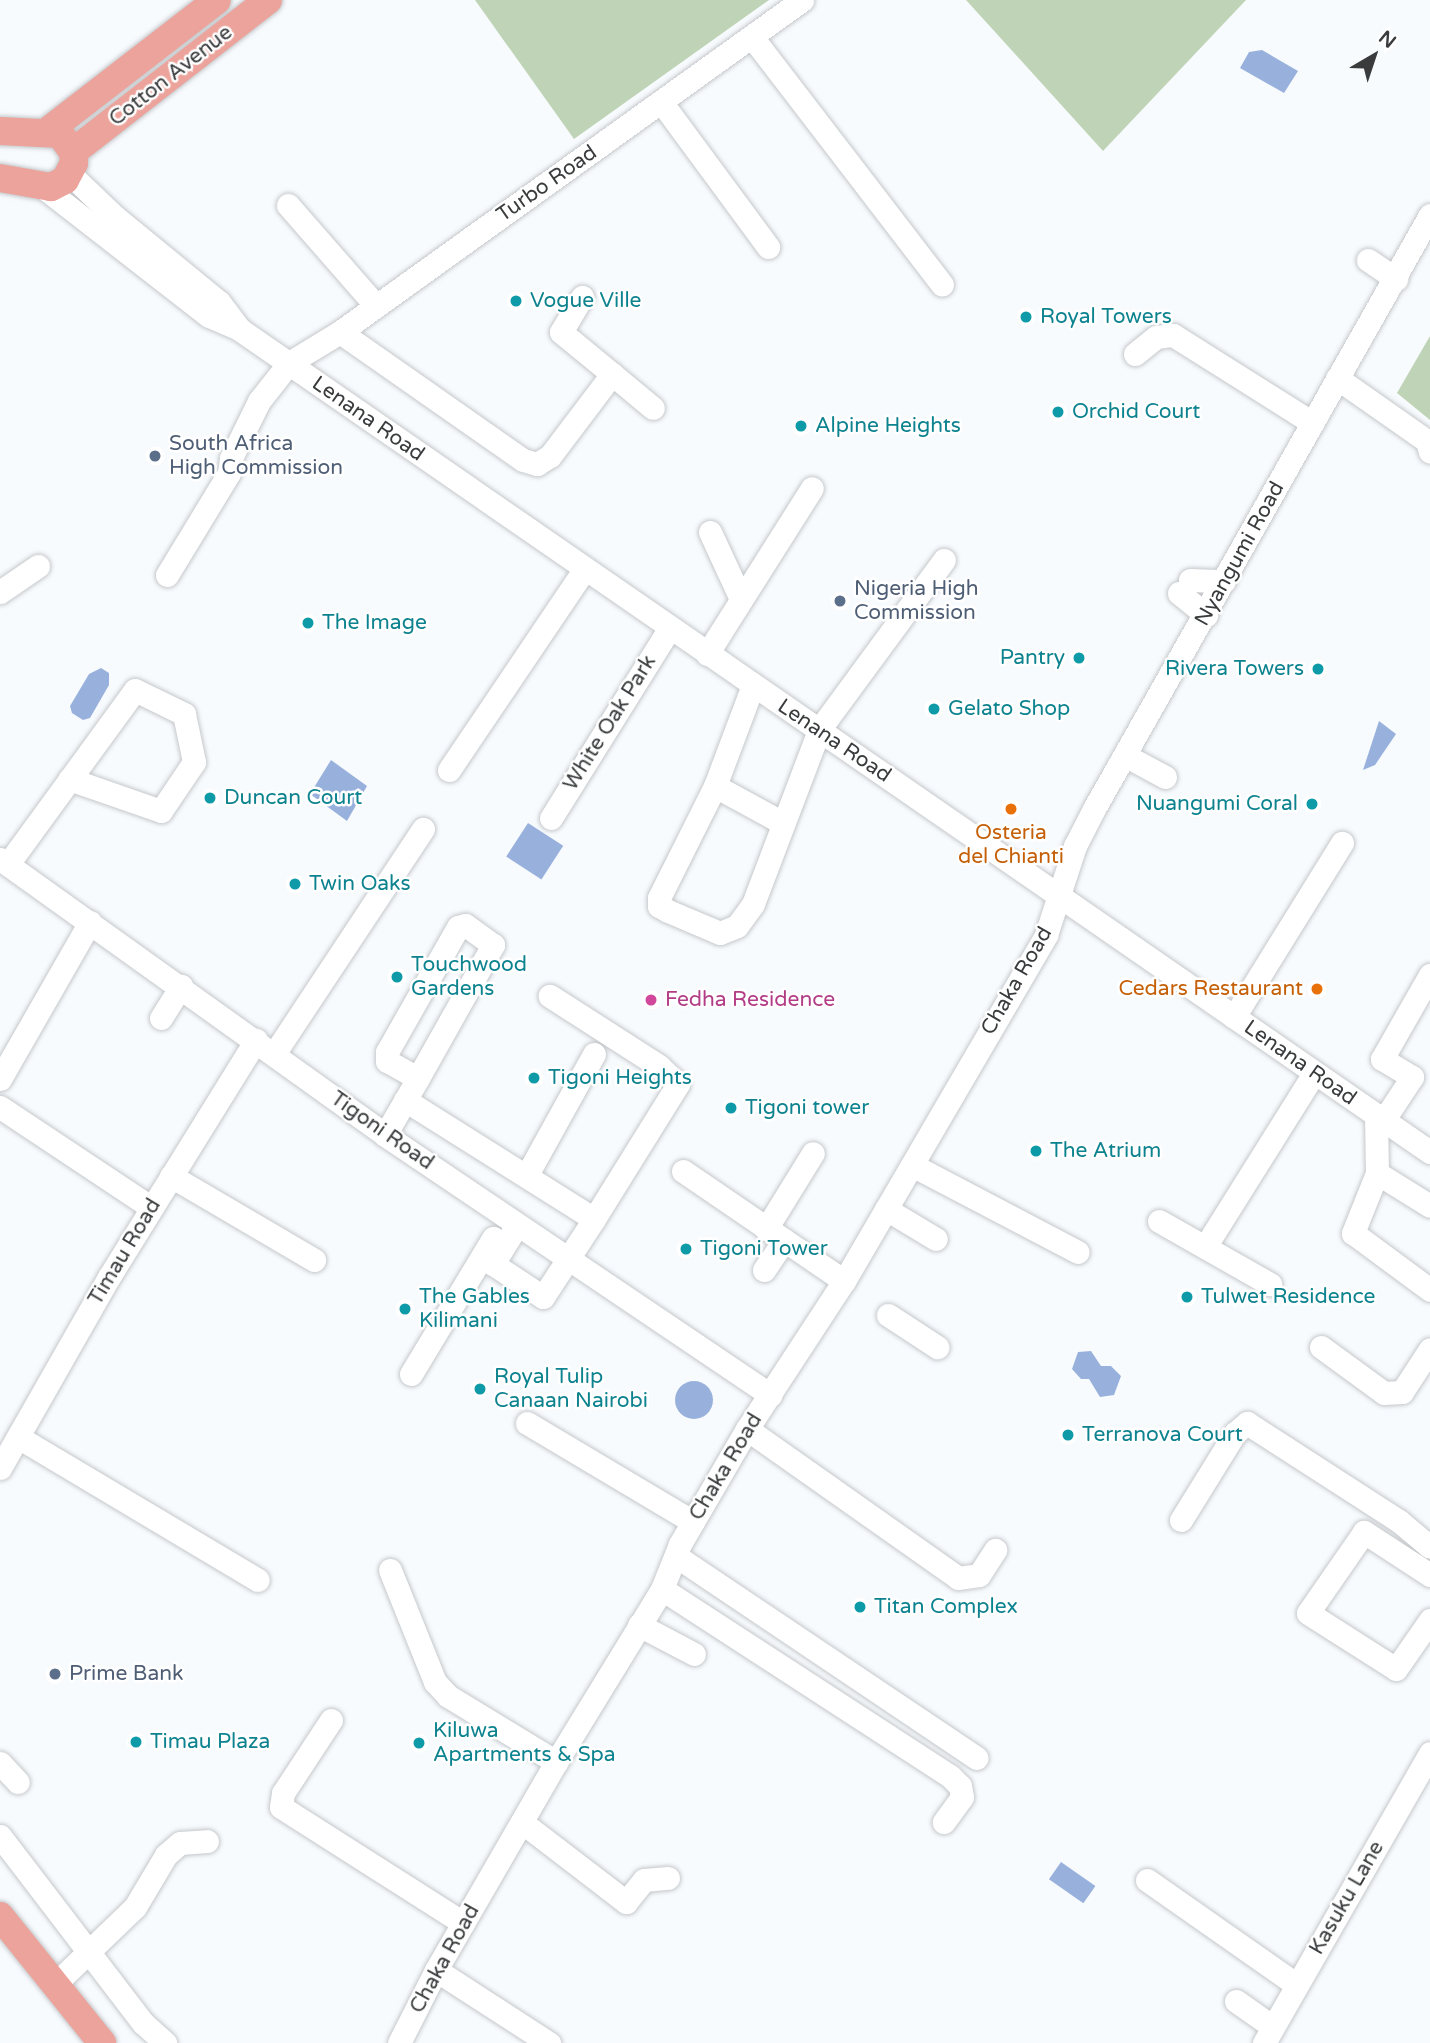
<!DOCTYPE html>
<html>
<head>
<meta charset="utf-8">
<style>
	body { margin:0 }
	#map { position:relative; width:1430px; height:2043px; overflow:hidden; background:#f8fbfe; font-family:"Varela Round",sans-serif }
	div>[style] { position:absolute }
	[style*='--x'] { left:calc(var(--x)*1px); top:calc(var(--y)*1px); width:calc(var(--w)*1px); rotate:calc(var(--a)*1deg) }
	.green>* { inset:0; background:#bfd3b6 }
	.water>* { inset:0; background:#98b1dc; transform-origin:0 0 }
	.round { border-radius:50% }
	.roads { filter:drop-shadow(0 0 2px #c5c8cb) drop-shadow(0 0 2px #c5c8cb) }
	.minor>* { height:23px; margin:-11.5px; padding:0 11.5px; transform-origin:11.5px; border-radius:11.5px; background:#fff }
	.major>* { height:28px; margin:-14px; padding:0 14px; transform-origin:14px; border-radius:14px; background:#eca39b }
	.dots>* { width:19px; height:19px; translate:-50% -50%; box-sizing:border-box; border:4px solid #fff; border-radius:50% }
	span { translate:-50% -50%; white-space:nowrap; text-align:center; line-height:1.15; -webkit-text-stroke:5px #fff; paint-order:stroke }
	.street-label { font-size:21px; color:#393b3c }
	.culture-label { font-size:21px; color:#0d838f }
	.left { translate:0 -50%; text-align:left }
	.right { translate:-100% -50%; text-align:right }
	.service-label { font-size:21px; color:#4e5e75 }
	.food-label { font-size:21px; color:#c56008 }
	.hotel-label { font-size:21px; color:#b23c85 }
	.north { position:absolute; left:1339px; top:21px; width:70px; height:70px; -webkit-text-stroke:5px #fff; paint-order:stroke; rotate:39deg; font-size:19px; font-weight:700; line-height:28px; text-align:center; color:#393b3c }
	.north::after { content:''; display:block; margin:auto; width:24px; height:32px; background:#393b3c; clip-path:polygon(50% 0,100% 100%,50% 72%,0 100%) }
</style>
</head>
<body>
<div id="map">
	<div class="green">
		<i style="clip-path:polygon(475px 0,769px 0,574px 139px)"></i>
		<i style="clip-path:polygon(966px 0,1246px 0,1103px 151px)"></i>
		<i style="clip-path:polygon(1430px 336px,1430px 420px,1397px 393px)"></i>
	</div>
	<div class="water">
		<i style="clip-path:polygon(1262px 50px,1298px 71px,1284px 93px,1240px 68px,1249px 52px)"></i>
		<i style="clip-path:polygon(101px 668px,109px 673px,109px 685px,90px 718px,83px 720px,72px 713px,70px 706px,89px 674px)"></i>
		<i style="clip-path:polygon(1379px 721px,1396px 734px,1375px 765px,1363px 770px)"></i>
		<i style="clip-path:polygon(331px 760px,367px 786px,347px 821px,310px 794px)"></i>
		<i style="left:528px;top:823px;width:42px;height:40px;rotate:33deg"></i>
		<i style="clip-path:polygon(1091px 1351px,1101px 1366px,1111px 1366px,1121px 1376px,1114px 1395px,1100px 1397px,1089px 1379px,1081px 1379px,1072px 1369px,1078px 1352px)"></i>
		<i class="round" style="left:675px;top:1381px;width:38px;height:38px"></i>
		<i style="left:1061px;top:1862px;width:42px;height:21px;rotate:35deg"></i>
	</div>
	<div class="roads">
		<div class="minor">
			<i style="--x:752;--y:37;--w:312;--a:52.5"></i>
			<i style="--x:662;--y:103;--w:179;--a:53.6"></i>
			<i style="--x:70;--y:174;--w:62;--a:43.7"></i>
			<i style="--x:115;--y:217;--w:134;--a:39.3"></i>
			<i style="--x:219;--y:302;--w:34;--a:53"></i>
			<i style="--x:43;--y:187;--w:210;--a:37.9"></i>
			<i style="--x:209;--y:316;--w:33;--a:23"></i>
			<i style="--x:239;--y:329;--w:1448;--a:34.65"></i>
			<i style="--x:288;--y:205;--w:134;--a:48.9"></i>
			<i style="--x:1368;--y:260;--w:34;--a:34"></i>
			<i style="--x:340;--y:332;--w:223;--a:35"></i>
			<i style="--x:523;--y:460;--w:15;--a:16"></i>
			<i style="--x:537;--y:464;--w:15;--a:-32"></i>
			<i style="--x:550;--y:456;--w:103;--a:-52.9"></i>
			<i style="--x:612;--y:374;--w:66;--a:-140.5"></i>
			<i style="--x:561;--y:332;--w:41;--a:-59"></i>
			<i style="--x:1135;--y:354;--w:27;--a:-39"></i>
			<i style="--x:1156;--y:337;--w:17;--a:-7"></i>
			<i style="--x:1173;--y:335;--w:165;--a:32.2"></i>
			<i style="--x:612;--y:374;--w:53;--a:39.7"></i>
			<i style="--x:1337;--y:378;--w:110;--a:35"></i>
			<i style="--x:1427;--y:441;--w:11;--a:75"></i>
			<i style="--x:710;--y:532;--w:72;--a:65.2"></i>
			<i style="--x:167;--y:575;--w:119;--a:-58.7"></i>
			<i style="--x:229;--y:473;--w:15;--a:-82"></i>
			<i style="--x:231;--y:458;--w:64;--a:-63.8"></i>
			<i style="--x:259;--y:401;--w:48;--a:-51.7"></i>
			<i style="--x:289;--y:363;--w:60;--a:-31.3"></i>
			<i style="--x:340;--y:332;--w:569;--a:-35.7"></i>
			<i style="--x:1190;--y:580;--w:34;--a:2"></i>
			<i style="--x:0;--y:592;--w:46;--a:-34.4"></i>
			<i style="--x:1179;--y:593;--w:35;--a:39"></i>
			<i style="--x:707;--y:654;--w:196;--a:-57.7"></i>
			<i style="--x:753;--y:685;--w:108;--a:110.6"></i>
			<i style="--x:715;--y:786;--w:77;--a:28.6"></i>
			<i style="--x:1128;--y:757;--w:42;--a:28.4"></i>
			<i style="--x:449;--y:770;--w:241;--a:-56"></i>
			<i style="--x:715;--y:786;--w:125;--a:116.6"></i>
			<i style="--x:659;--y:898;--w:8;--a:90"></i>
			<i style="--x:659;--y:906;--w:10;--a:29"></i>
			<i style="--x:668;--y:911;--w:56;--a:22.9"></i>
			<i style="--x:720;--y:933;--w:18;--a:-22"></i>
			<i style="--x:737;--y:926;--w:27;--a:-54"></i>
			<i style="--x:753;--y:904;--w:186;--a:-69.2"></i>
			<i style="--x:819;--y:730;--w:211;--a:-53.7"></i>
			<i style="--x:551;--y:818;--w:223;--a:-58"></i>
			<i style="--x:0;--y:859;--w:474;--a:35.6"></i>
			<i style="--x:385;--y:1135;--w:465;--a:34"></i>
			<i style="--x:8;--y:864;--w:215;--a:-53.9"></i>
			<i style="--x:135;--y:690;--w:55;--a:26.1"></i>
			<i style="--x:184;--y:714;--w:49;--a:78.2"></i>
			<i style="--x:194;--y:762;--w:59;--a:124"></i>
			<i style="--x:161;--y:811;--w:97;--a:-160.8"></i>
			<i style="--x:1234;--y:1017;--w:205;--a:-58.2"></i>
			<i style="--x:161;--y:1018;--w:38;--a:-58"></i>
			<i style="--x:274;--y:1054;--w:270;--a:-56.5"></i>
			<i style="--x:0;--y:1079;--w:181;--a:-60.2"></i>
			<i style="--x:405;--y:1100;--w:223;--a:32.2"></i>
			<i style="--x:594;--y:1219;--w:159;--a:-58.1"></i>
			<i style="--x:678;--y:1084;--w:26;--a:-137"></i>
			<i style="--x:659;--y:1066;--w:130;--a:-147.3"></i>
			<i style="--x:0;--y:1107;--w:182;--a:33.6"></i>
			<i style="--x:1376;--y:1116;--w:57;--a:89"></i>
			<i style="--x:1377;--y:1173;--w:62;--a:31.9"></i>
			<i style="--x:1383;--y:1121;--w:53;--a:-56.6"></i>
			<i style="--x:1412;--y:1077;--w:35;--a:-149"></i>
			<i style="--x:1382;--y:1059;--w:97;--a:-60.3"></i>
			<i style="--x:385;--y:1135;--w:66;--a:-59.9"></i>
			<i style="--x:418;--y:1078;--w:153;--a:-60.6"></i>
			<i style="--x:493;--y:945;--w:34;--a:-144"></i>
			<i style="--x:465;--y:925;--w:7;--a:164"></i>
			<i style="--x:458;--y:927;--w:144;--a:119.6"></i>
			<i style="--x:387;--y:1052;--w:9;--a:90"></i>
			<i style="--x:387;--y:1061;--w:35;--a:29"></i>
			<i style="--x:912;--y:1165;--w:187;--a:27.7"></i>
			<i style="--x:683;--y:1171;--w:195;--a:34.3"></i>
			<i style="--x:528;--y:1173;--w:136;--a:-61"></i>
			<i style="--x:1377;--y:1173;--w:65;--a:111.8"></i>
			<i style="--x:1353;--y:1233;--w:96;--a:36.5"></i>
			<i style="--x:171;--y:1176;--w:166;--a:30.4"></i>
			<i style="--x:886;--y:1209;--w:58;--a:31"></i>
			<i style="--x:1159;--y:1221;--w:128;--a:29.6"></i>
			<i style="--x:517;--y:1225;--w:46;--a:121.6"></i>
			<i style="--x:493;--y:1264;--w:60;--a:33.4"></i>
			<i style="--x:543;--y:1297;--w:93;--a:-56.8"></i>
			<i style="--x:766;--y:1229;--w:89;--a:-58.3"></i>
			<i style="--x:1205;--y:1247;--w:205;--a:-57.9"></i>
			<i style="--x:764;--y:1270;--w:36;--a:-56"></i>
			<i style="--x:888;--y:1315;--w:59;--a:33.1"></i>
			<i style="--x:1321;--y:1347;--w:78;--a:36.1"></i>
			<i style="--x:1384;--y:1393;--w:18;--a:-3"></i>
			<i style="--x:1402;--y:1392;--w:51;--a:-56.9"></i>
			<i style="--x:411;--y:1374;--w:159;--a:-58.9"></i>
			<i style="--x:527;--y:1423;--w:193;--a:30.8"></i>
			<i style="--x:747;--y:1429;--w:258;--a:35.2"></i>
			<i style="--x:958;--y:1578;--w:21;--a:-8"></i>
			<i style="--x:979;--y:1575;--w:30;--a:-57"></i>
			<i style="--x:18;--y:1437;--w:279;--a:30.8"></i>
			<i style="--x:0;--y:1468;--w:220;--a:-60.3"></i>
			<i style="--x:109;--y:1277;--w:279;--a:-58.2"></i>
			<i style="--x:1181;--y:1520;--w:102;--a:-58.2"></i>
			<i style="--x:1235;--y:1433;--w:16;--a:-40"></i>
			<i style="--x:1247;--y:1423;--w:181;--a:32.8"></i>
			<i style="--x:1399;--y:1521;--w:40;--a:40"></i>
			<i style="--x:676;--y:1556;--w:362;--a:33.9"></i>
			<i style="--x:390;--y:1570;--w:121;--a:68.1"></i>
			<i style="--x:435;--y:1682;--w:19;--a:47"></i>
			<i style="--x:448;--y:1696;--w:127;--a:31.4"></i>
			<i style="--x:1430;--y:1575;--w:79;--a:-146.9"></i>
			<i style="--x:1364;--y:1532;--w:98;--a:124.7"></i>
			<i style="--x:1308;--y:1613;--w:104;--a:32.5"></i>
			<i style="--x:1396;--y:1669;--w:60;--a:-55.2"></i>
			<i style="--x:662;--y:1589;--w:343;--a:33"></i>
			<i style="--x:950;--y:1776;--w:14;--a:45"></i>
			<i style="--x:960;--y:1786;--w:11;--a:80"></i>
			<i style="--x:962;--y:1797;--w:31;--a:126"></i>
			<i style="--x:639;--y:1625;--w:62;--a:27.8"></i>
			<i style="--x:331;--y:1720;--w:87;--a:123.3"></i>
			<i style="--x:283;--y:1793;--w:14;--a:98"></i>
			<i style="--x:281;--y:1807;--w:216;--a:32.5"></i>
			<i style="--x:0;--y:1763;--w:26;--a:47"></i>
			<i style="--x:523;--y:1823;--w:130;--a:37.5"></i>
			<i style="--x:626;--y:1902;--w:28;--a:-51"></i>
			<i style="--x:644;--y:1880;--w:24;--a:-5"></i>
			<i style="--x:0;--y:1836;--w:235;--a:52.6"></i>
			<i style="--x:143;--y:2023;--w:30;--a:42"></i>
			<i style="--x:1147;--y:1880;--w:183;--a:35"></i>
			<i style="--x:436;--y:1970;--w:135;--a:32.9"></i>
			<i style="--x:55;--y:1984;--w:111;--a:-43.9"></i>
			<i style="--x:135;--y:1907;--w:61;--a:-59.2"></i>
			<i style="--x:166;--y:1855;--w:18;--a:-41"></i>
			<i style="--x:180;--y:1843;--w:27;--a:-4"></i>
			<i style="--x:1236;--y:2001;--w:45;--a:35.1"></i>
			<i style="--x:399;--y:2043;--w:82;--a:-63.1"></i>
			<i style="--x:436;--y:1970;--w:240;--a:-60"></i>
			<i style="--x:556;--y:1762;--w:203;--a:-58.5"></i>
			<i style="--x:662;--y:1589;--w:48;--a:-68.2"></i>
			<i style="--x:680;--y:1544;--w:133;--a:-59.8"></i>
			<i style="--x:747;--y:1429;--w:177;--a:-56.8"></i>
			<i style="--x:844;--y:1281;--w:401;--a:-59.7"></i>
			<i style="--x:1046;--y:935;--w:94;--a:-72"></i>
			<i style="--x:1075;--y:846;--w:44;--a:-62.9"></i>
			<i style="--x:1095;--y:807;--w:680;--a:-60.5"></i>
			<i style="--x:1264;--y:2043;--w:334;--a:-60.2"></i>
		</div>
		<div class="major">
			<i style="--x:49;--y:130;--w:212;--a:-37.7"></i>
			<i style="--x:0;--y:131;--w:60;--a:2.9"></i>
			<i style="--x:60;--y:134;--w:22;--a:54"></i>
			<i style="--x:73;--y:152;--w:11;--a:85"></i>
			<i style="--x:74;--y:163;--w:19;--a:118"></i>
			<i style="--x:65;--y:180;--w:16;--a:153"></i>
			<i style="--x:51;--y:187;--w:52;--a:-170"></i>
			<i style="--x:73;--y:152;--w:247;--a:-37.9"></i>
			<i style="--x:0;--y:1916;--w:163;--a:51.2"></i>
		</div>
	</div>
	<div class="dots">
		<i style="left:516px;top:301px;background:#0f9aa8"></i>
		<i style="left:1026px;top:317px;background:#0f9aa8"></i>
		<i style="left:1058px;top:412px;background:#0f9aa8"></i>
		<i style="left:801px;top:426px;background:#0f9aa8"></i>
		<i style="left:155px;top:456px;background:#5c6f8a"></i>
		<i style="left:840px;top:601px;background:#5c6f8a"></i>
		<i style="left:308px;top:623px;background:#0f9aa8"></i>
		<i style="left:1079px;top:658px;background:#0f9aa8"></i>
		<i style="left:1318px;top:669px;background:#0f9aa8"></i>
		<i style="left:934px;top:709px;background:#0f9aa8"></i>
		<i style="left:210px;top:798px;background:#0f9aa8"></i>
		<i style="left:1312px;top:804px;background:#0f9aa8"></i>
		<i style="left:1011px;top:809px;background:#e8710a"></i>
		<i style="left:295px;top:884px;background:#0f9aa8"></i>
		<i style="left:397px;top:977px;background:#0f9aa8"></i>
		<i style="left:1317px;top:989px;background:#e8710a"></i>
		<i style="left:651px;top:1000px;background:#d1479c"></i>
		<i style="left:534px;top:1078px;background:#0f9aa8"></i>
		<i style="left:731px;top:1108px;background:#0f9aa8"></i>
		<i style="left:1036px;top:1151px;background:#0f9aa8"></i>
		<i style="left:686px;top:1249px;background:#0f9aa8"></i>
		<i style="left:1187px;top:1297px;background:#0f9aa8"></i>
		<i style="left:405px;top:1309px;background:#0f9aa8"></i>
		<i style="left:480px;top:1389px;background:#0f9aa8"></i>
		<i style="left:1068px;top:1435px;background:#0f9aa8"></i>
		<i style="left:860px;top:1607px;background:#0f9aa8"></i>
		<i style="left:55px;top:1674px;background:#5c6f8a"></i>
		<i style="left:136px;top:1742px;background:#0f9aa8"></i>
		<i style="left:419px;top:1743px;background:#0f9aa8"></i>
	</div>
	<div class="street-label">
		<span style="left:171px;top:76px;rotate:-38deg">Cotton Avenue</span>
		<span style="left:547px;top:184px;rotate:-35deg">Turbo Road</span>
		<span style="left:368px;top:419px;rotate:35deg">Lenana Road</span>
		<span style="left:1240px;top:554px;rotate:-61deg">Nyangumi Road</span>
		<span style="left:610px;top:723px;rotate:-58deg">White Oak Park</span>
		<span style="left:834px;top:741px;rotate:34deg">Lenana Road</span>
		<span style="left:1017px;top:981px;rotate:-60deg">Chaka Road</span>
		<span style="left:1300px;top:1063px;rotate:35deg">Lenana Road</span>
		<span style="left:382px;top:1131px;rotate:35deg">Tigoni Road</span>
		<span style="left:125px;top:1252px;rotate:-59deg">Timau Road</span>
		<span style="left:726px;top:1467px;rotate:-59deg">Chaka Road</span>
		<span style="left:1347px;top:1898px;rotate:-60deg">Kasuku Lane</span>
		<span style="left:445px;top:1959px;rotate:-61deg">Chaka Road</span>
	</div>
	<div class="culture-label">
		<span class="left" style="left:530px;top:301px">Vogue Ville</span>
		<span class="left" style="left:1040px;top:317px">Royal Towers</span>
		<span class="left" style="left:1072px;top:412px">Orchid Court</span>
		<span class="left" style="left:815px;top:426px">Alpine Heights</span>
		<span class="left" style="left:322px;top:623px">The Image</span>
		<span class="right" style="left:1065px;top:658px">Pantry</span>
		<span class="right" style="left:1304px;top:669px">Rivera Towers</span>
		<span class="left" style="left:948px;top:709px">Gelato Shop</span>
		<span class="left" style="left:224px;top:798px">Duncan Court</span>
		<span class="right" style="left:1298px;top:804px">Nuangumi Coral</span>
		<span class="left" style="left:309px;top:884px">Twin Oaks</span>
		<span class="left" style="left:411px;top:977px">Touchwood<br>Gardens</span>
		<span class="left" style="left:548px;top:1078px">Tigoni Heights</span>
		<span class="left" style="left:745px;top:1108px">Tigoni tower</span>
		<span class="left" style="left:1050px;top:1151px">The Atrium</span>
		<span class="left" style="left:700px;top:1249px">Tigoni Tower</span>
		<span class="left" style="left:419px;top:1309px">The Gables<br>Kilimani</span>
		<span class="left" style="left:1201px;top:1297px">Tulwet Residence</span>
		<span class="left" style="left:494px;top:1389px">Royal Tulip<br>Canaan Nairobi</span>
		<span class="left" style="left:1082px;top:1435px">Terranova Court</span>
		<span class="left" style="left:874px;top:1607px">Titan Complex</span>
		<span class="left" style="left:433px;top:1743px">Kiluwa<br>Apartments &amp; Spa</span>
		<span class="left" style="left:150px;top:1742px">Timau Plaza</span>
	</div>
	<div class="service-label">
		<span class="left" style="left:169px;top:456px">South Africa<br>High Commission</span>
		<span class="left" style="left:854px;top:601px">Nigeria High<br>Commission</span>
		<span class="left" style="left:69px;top:1674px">Prime Bank</span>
	</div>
	<div class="food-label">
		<span style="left:1011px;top:845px">Osteria<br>del Chianti</span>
		<span class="right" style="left:1303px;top:989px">Cedars Restaurant</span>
	</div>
	<div class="hotel-label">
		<span class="left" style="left:665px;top:1000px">Fedha Residence</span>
	</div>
	<div class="north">N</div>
</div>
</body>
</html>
